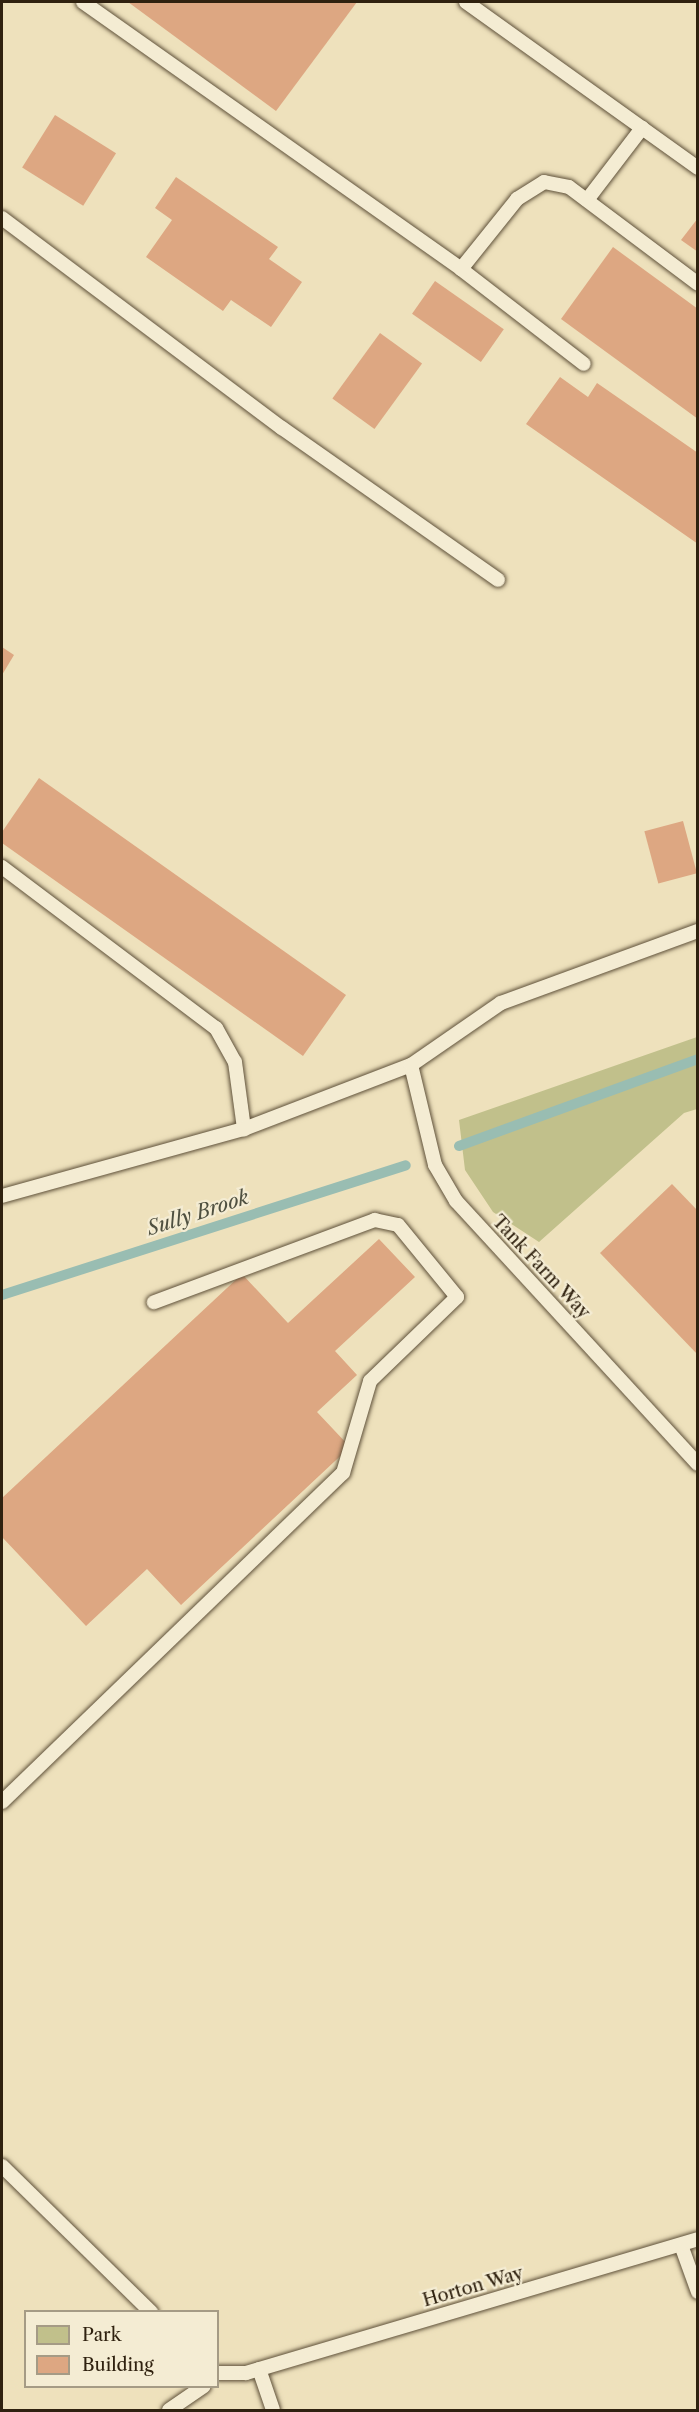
<!DOCTYPE html>
<html>
<head>
<meta charset="utf-8">
<style>
	body { margin:0 }
	#map { position:relative; width:699px; height:2412px; overflow:hidden; background:#eee1bc; font-family:"Libre Caslon Text",serif }
	div>[style] { position:absolute }
	[style*='--x'] { left:calc(var(--x)*1px); top:calc(var(--y)*1px); width:calc(var(--w)*1px); rotate:calc(var(--a)*1deg) }
	.green>* { inset:0; background:#c1c08b }
	.stream>* { height:10px; margin:-5px; padding:0 5px; transform-origin:5px; border-radius:5px; background:#99bdb2 }
	.building>* { inset:0; background:#dda782; transform-origin:0 0 }
	.roads { filter:drop-shadow(0 0 2px #5f513a) drop-shadow(0 0 2px #5f513a) }
	.lane>* { height:14px; margin:-7px; padding:0 7px; transform-origin:7px; border-radius:7px; background:#f4ecd3 }
	span { translate:-50% -50%; white-space:nowrap; text-align:center; line-height:1.15; -webkit-text-stroke:4.5px #f4ecd3; paint-order:stroke }
	.street-label { font-size:18px; color:#2f210f }
	.water-label { font-size:20px; color:#4f5040; font-style:italic }
	.frame { position:absolute; inset:0; border:3px solid #2f210f; pointer-events:none }
	.legend { position:absolute; left:24px; top:2310px; width:195px; height:78px; box-sizing:border-box; background:#f4ecd3; border:2px solid #a59b85; margin:0; padding:8px 10px; list-style:none; font-size:18px; color:#2f210f }
	.legend li { display:flex; align-items:center; gap:12px; height:30px }
	.legend b { width:30px; border:2px solid #a59b85 }
</style>
</head>
<body>
<div id="map">
	<div class="green">
		<i style="clip-path:polygon(697px 1037px,697px 1109px,684px 1113px,539px 1242px,493px 1212px,465px 1170px,459px 1120px)"></i>
	</div>
	<div class="stream">
		<i style="--x:459;--y:1146;--w:254;--a:-20"></i>
		<i style="--x:2;--y:1295;--w:424;--a:-17.8"></i>
	</div>
	<div class="building">
		<i style="clip-path:polygon(128px 2px,357px 2px,276px 111px)"></i>
		<i style="left:55px;top:115px;width:72px;height:62px;rotate:32deg"></i>
		<i style="clip-path:polygon(176px 177px,278px 247px,269px 259px,302px 282px,271px 327px,231px 300px,223px 311px,146px 257px,172px 220px,155px 208px)"></i>
		<i style="clip-path:polygon(698px 218px,698px 252px,681px 240px)"></i>
		<i style="clip-path:polygon(613px 247px,698px 309px,698px 419px,561px 319px)"></i>
		<i style="left:435px;top:281px;width:84px;height:40px;rotate:35deg"></i>
		<i style="left:380px;top:333px;width:52px;height:81px;rotate:36deg"></i>
		<i style="clip-path:polygon(560px 377px,588px 397px,597px 383px,698px 453px,698px 544px,526px 424px)"></i>
		<i style="clip-path:polygon(2px 647px,14px 655px,2px 675px)"></i>
		<i style="clip-path:polygon(39px 778px,346px 995px,303px 1056px,2px 843px,2px 832px)"></i>
		<i style="left:683px;top:821px;width:54px;height:40px;rotate:75deg"></i>
		<i style="clip-path:polygon(672px 1184px,698px 1211px,698px 1355px,600px 1253px)"></i>
		<i style="clip-path:polygon(379px 1239px,415px 1277px,335px 1351px,357px 1375px,317px 1412px,350px 1447px,181px 1605px,147px 1569px,86px 1626px,2px 1537px,2px 1498px,242px 1274px,288px 1323px)"></i>
	</div>
	<div class="roads">
		<div class="lane">
			<i style="--x:83;--y:2;--w:463;--a:35.2"></i>
			<i style="--x:461;--y:269;--w:155;--a:37.7"></i>
			<i style="--x:466;--y:2;--w:285;--a:35.6"></i>
			<i style="--x:587;--y:200;--w:91;--a:-52.6"></i>
			<i style="--x:2;--y:218;--w:350;--a:36.9"></i>
			<i style="--x:282;--y:428;--w:264;--a:35.1"></i>
			<i style="--x:461;--y:269;--w:90;--a:-51.3"></i>
			<i style="--x:517;--y:199;--w:32;--a:-32"></i>
			<i style="--x:544;--y:182;--w:25;--a:11"></i>
			<i style="--x:569;--y:187;--w:161;--a:36.9"></i>
			<i style="--x:2;--y:867;--w:268;--a:37"></i>
			<i style="--x:216;--y:1028;--w:39;--a:61"></i>
			<i style="--x:235;--y:1062;--w:68;--a:82.3"></i>
			<i style="--x:411;--y:1065;--w:103;--a:76.5"></i>
			<i style="--x:435;--y:1165;--w:42;--a:59.7"></i>
			<i style="--x:456;--y:1201;--w:357;--a:47.4"></i>
			<i style="--x:2;--y:1196;--w:251;--a:-15.5"></i>
			<i style="--x:244;--y:1129;--w:179;--a:-21"></i>
			<i style="--x:411;--y:1065;--w:109;--a:-34.6"></i>
			<i style="--x:501;--y:1003;--w:210;--a:-20.1"></i>
			<i style="--x:2;--y:1802;--w:474;--a:-44"></i>
			<i style="--x:343;--y:1473;--w:96;--a:-73.6"></i>
			<i style="--x:370;--y:1381;--w:121;--a:-44"></i>
			<i style="--x:457;--y:1297;--w:93;--a:-129.3"></i>
			<i style="--x:398;--y:1225;--w:24;--a:-168"></i>
			<i style="--x:375;--y:1220;--w:236;--a:159.6"></i>
			<i style="--x:2;--y:2166;--w:209;--a:44.4"></i>
			<i style="--x:681;--y:2245;--w:50;--a:70.1"></i>
			<i style="--x:259;--y:2369;--w:43;--a:71.1"></i>
			<i style="--x:218;--y:2373;--w:28;--a:0"></i>
			<i style="--x:246;--y:2373;--w:471;--a:-16.5"></i>
			<i style="--x:169;--y:2410;--w:42;--a:-34.4"></i>
		</div>
	</div>
	<div class="street-label">
		<span style="left:541px;top:1267px;rotate:47deg">Tank Farm Way</span>
		<span style="left:473px;top:2287px;rotate:-16deg">Horton Way</span>
	</div>
	<div class="water-label">
		<span style="left:198px;top:1213px;rotate:-18deg">Sully Brook</span>
	</div>
	<div class="frame"></div>
	<ul class="legend">
	<li><b style="height:16px;background:#c1c08b"></b>Park</li>
	<li><b style="height:16px;background:#dda782"></b>Building</li>
	</ul>
</div>
</body>
</html>
